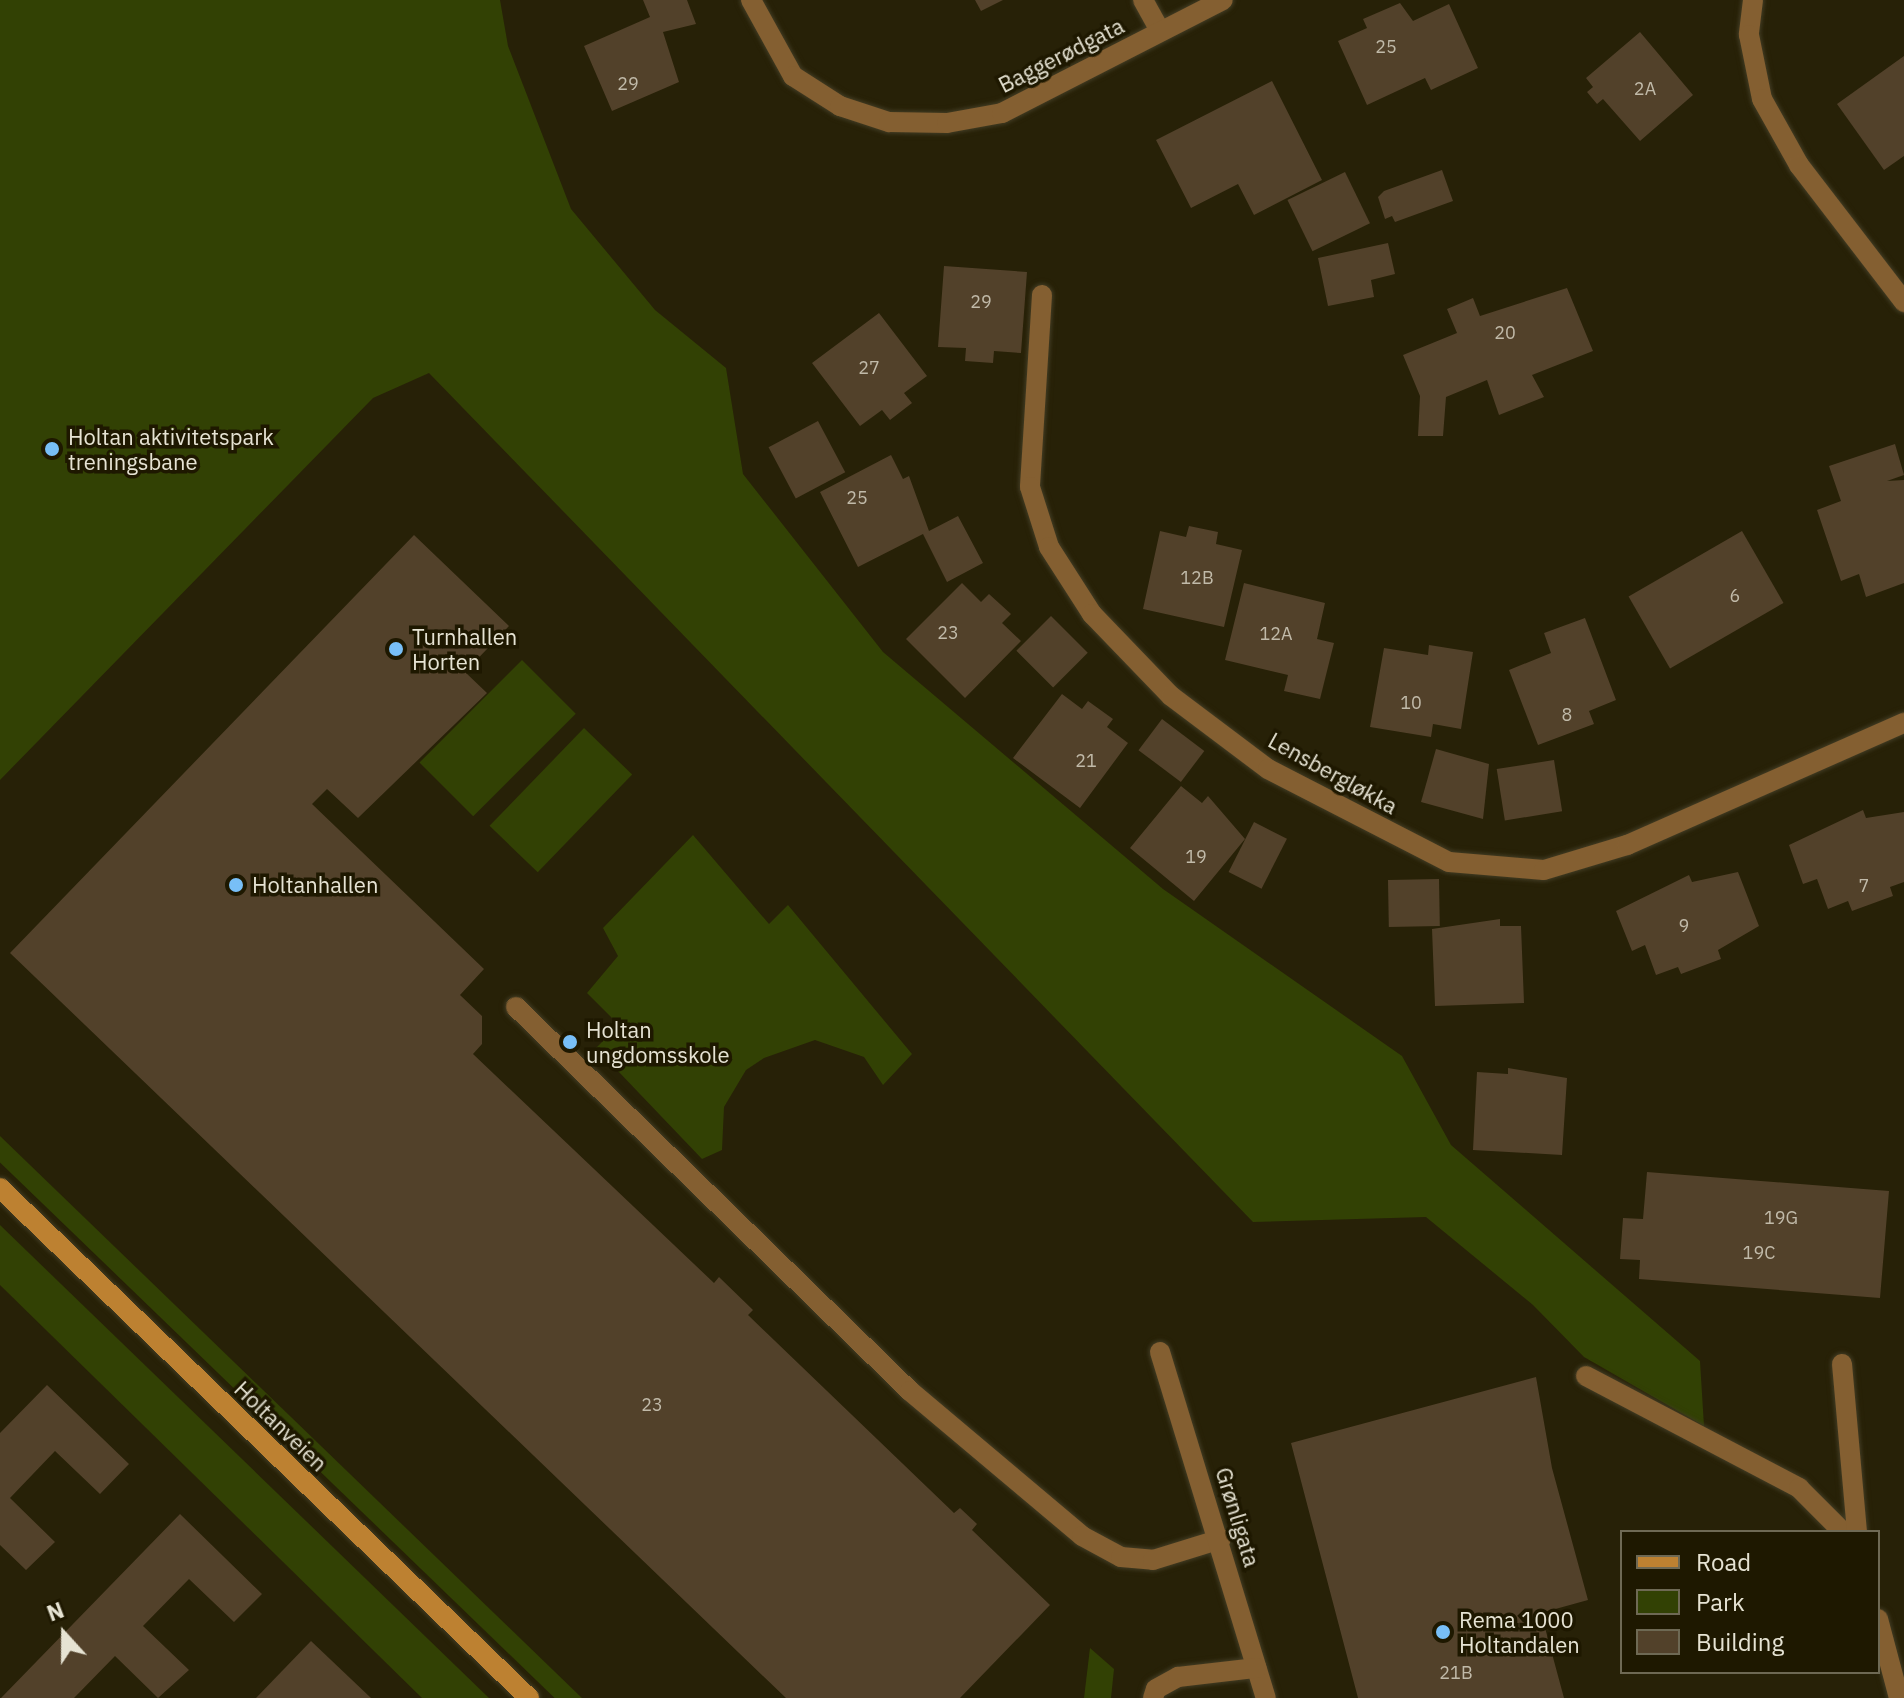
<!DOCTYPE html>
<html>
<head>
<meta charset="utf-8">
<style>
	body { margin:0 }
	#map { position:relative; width:1904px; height:1698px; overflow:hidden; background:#272107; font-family:"IBM Plex Sans",sans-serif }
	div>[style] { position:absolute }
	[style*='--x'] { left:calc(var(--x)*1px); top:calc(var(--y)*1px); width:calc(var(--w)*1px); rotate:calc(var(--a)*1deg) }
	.green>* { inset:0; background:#324104; transform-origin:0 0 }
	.building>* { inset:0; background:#52412a; transform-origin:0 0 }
	.roads { filter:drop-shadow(0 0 2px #423c24) drop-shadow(0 0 2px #423c24) }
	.lane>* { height:20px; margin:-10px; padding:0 10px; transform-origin:10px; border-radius:10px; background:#845f31 }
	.street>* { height:20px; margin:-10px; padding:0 10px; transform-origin:10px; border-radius:10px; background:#845f31 }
	.secondary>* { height:20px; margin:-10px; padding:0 10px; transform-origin:10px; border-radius:10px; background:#bd8131 }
	.dots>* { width:22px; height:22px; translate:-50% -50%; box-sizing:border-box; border:4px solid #1e1800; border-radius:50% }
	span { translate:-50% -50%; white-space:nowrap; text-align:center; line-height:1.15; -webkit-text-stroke:7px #1e1800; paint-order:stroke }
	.number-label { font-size:18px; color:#c1baa9 }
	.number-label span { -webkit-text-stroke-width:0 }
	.street-label { font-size:22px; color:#e6e3d3 }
	.poi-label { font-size:22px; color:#e6e3d3 }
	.left { translate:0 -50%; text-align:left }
	.legend { position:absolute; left:1620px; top:1530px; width:260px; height:144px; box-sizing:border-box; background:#1e1800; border:2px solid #6e6954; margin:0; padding:10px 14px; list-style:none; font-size:24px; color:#e6e3d3 }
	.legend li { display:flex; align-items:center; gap:16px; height:40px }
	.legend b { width:40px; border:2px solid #6e6954 }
	.north { position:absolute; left:24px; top:1594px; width:80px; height:80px; -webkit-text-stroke:6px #1e1800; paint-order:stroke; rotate:339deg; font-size:22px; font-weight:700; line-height:32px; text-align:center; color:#e6e3d3 }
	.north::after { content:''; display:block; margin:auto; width:28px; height:36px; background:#e6e3d3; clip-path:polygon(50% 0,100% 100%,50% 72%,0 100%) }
</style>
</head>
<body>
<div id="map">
	<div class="green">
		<i style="clip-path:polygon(0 0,500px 0,508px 46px,571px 209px,655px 310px,726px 368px,743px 474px,883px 652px,1163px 889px,1402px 1056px,1451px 1145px,1700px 1361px,1704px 1426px,1584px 1357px,1533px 1305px,1426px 1217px,1253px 1222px,429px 373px,373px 398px,0 780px)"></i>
		<i style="left:522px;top:660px;width:76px;height:145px;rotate:45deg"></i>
		<i style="left:584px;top:728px;width:67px;height:136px;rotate:44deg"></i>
		<i style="clip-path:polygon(693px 835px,769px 924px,788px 905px,912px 1054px,883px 1085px,864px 1057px,815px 1040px,764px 1058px,746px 1070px,724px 1107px,722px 1150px,702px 1159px,596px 1048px,619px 1025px,587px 993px,618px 956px,603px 928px)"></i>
		<i style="left:0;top:1136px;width:809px;height:19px;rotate:44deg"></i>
		<i style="clip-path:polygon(0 1225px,489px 1698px,422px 1698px,0 1285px)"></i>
		<i style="clip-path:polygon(1090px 1648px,1114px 1669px,1111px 1698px,1084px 1698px)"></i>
	</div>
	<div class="building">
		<i style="clip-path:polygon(643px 0,687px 0,696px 24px,663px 32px,679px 82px,612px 111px,584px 46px,650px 17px)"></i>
		<i style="clip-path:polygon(975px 0,1003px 0,981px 11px)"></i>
		<i style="clip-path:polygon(1400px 3px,1413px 21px,1449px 4px,1478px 68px,1431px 90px,1425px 78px,1367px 105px,1338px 41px,1367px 28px,1363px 19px)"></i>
		<i style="clip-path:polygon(1640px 32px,1693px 95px,1640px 141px,1603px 99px,1597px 104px,1587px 92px,1593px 87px,1586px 78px)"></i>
		<i style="clip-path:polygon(1904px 56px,1904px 156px,1884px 170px,1837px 104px)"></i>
		<i style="clip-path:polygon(1272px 81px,1322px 180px,1254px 215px,1238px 184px,1191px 208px,1156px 140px)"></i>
		<i style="clip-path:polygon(1442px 170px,1453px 201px,1395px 222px,1392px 216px,1385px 219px,1378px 197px,1384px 191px)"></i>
		<i style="left:1345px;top:172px;width:57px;height:64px;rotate:64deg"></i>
		<i style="clip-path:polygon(1388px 243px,1395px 274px,1371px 280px,1374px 297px,1328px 306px,1318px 258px)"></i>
		<i style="clip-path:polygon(944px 266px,1027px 272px,1021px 353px,994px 351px,993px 363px,965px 361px,966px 348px,938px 347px)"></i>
		<i style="clip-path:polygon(1567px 288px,1593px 351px,1532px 375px,1544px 397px,1499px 415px,1487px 380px,1446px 397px,1443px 436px,1418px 436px,1420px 396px,1403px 355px,1457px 333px,1447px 309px,1473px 298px,1480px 316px)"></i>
		<i style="clip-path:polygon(879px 313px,927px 376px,904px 393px,912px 403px,890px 420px,882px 410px,860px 426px,812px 363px)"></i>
		<i style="left:818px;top:421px;width:58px;height:56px;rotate:62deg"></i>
		<i style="clip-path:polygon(1895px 444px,1904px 475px,1887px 481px,1904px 480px,1904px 583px,1866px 597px,1859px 574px,1841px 581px,1817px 510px,1841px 501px,1829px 466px)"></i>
		<i style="clip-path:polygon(891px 455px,903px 479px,909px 476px,929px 531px,958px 516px,983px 563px,947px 582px,923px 534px,858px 567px,820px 492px)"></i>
		<i style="clip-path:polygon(1189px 526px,1218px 532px,1216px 544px,1242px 550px,1224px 627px,1143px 609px,1160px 531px,1186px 537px)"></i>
		<i style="left:1742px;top:531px;width:83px;height:131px;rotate:60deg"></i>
		<i style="clip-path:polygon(414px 535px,509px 626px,465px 672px,487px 693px,358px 818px,327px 789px,312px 804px,484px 969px,460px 995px,482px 1016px,482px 1044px,473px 1054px,714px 1283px,719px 1277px,753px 1310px,748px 1315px,954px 1513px,960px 1508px,977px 1524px,972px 1530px,1050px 1605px,960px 1698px,786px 1698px,10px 953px)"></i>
		<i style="clip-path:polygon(962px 583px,981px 602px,989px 594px,1011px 614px,1002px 623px,1021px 641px,965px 698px,906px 639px)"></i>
		<i style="clip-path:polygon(1244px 583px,1325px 603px,1317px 639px,1334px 643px,1320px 699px,1284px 691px,1288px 675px,1225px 660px)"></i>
		<i style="left:1051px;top:616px;width:52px;height:49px;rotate:45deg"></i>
		<i style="clip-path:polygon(1585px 618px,1616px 700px,1589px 711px,1594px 724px,1538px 745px,1509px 670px,1551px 653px,1544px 633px)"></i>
		<i style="clip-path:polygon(1429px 645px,1473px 652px,1461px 729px,1433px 724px,1431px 737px,1370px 727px,1384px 648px,1428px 655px)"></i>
		<i style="clip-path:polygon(1062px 694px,1082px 709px,1088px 701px,1113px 719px,1107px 727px,1128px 743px,1080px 808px,1013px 758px)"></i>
		<i style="left:1162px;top:719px;width:53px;height:39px;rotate:37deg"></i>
		<i style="clip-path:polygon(1436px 749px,1489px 764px,1483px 819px,1421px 802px)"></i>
		<i style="left:1554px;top:760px;width:52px;height:58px;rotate:81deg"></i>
		<i style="clip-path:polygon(1181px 786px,1202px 803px,1208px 796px,1245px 839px,1194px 901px,1130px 848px)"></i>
		<i style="clip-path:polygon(1863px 810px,1866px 818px,1904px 812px,1904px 882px,1890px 887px,1893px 896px,1852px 911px,1848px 901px,1828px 909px,1817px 879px,1803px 884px,1789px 845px)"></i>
		<i style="left:1254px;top:822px;width:37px;height:56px;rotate:27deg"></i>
		<i style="clip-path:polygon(1738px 872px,1759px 926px,1718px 950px,1721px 959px,1681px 974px,1678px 967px,1656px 975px,1645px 945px,1632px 951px,1616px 911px,1689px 875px,1692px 882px)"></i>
		<i style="left:1439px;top:879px;width:47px;height:51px;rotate:89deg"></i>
		<i style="clip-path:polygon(1500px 919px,1500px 926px,1521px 926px,1524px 1003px,1435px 1006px,1432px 929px)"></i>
		<i style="clip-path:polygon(1508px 1068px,1567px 1078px,1562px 1155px,1473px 1150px,1477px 1072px,1508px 1074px)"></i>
		<i style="clip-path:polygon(1647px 1172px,1889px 1191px,1880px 1298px,1639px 1279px,1640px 1260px,1620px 1259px,1623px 1218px,1643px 1219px)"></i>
		<i style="clip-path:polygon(1536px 1377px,1552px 1468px,1588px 1600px,1541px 1613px,1564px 1698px,1358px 1698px,1291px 1443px)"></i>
		<i style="clip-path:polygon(47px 1385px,129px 1464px,100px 1494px,55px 1451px,10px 1498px,55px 1542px,26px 1570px,0 1545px,0 1433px)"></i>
		<i style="clip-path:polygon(180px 1514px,262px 1594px,234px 1622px,189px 1579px,143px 1626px,189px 1670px,158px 1698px,115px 1656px,74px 1698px,1px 1698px)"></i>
		<i style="clip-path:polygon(311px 1641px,371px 1698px,256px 1698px)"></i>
	</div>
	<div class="roads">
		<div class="lane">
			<i style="--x:1143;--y:0;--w:35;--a:61"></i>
			<i style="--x:516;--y:1007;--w:550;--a:44.26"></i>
			<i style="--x:910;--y:1391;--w:225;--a:40.1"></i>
			<i style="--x:1082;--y:1536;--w:44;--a:28.3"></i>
			<i style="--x:1121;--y:1557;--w:32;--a:5"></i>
			<i style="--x:1153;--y:1560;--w:71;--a:-17.2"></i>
			<i style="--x:1160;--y:1352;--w:362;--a:73"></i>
			<i style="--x:1586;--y:1376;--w:241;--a:27.7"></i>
			<i style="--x:1799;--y:1488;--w:62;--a:45"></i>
			<i style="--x:1153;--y:1698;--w:9;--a:-72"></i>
			<i style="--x:1156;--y:1689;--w:25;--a:-29"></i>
			<i style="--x:1178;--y:1677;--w:79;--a:-6.6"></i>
		</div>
		<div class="street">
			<i style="--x:751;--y:0;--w:87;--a:61.1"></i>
			<i style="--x:793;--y:76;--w:56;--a:32.6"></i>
			<i style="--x:840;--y:106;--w:52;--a:18.1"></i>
			<i style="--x:889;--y:122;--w:58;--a:1"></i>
			<i style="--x:947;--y:123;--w:56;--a:-10.3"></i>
			<i style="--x:1002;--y:113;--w:248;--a:-27.1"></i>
			<i style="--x:1753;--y:0;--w:35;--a:97"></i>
			<i style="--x:1749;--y:35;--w:65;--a:78.5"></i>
			<i style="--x:1762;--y:99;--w:76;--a:60.7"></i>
			<i style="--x:1799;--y:165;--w:173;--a:52.5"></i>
			<i style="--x:1042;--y:295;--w:192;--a:93.6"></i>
			<i style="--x:1030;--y:487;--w:63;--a:72.4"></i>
			<i style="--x:1049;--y:547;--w:80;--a:57.3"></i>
			<i style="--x:1092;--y:614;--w:114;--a:46.1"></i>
			<i style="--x:1171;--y:696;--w:121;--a:37"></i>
			<i style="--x:1268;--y:769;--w:203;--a:27.2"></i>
			<i style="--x:1449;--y:862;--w:95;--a:4.8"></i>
			<i style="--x:1544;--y:870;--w:87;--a:-16.8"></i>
			<i style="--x:1627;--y:845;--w:303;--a:-23.8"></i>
			<i style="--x:1842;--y:1364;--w:169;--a:84.9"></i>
			<i style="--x:1878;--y:1619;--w:82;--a:75.1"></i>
		</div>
		<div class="secondary">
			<i style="--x:0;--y:1188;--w:735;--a:43.95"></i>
		</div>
	</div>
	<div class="dots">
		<i style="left:52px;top:449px;background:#78bff7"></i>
		<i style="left:396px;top:649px;background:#78bff7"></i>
		<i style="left:236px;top:885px;background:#78bff7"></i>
		<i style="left:570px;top:1042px;background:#78bff7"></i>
		<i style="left:1443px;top:1632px;background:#78bff7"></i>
	</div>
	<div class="number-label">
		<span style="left:1386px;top:47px">25</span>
		<span style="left:628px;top:84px">29</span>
		<span style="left:1645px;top:89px">2A</span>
		<span style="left:981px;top:302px">29</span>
		<span style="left:1505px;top:333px">20</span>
		<span style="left:869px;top:368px">27</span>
		<span style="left:857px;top:498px">25</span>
		<span style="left:1197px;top:578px">12B</span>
		<span style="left:1735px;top:596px">6</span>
		<span style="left:948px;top:633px">23</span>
		<span style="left:1276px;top:634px">12A</span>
		<span style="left:1411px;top:703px">10</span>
		<span style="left:1567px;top:715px">8</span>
		<span style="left:1086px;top:761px">21</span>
		<span style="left:1196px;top:857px">19</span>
		<span style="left:1864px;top:886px">7</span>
		<span style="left:1684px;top:926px">9</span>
		<span style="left:1781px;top:1218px">19G</span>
		<span style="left:1759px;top:1253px">19C</span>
		<span style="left:652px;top:1405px">23</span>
		<span style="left:1456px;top:1673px">21B</span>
	</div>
	<div class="street-label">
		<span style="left:1061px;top:55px;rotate:-27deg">Baggerødgata</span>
		<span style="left:1333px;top:773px;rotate:29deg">Lensbergløkka</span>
		<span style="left:281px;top:1426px;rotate:44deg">Holtanveien</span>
		<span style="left:1238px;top:1517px;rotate:73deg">Grønligata</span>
	</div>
	<div class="poi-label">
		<span class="left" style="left:68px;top:449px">Holtan aktivitetspark<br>treningsbane</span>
		<span class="left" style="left:412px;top:649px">Turnhallen<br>Horten</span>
		<span class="left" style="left:252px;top:885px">Holtanhallen</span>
		<span class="left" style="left:586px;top:1042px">Holtan<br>ungdomsskole</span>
		<span class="left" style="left:1459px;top:1632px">Rema 1000<br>Holtandalen</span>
	</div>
	<ul class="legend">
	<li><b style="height:10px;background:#bd8131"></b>Road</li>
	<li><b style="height:22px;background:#324104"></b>Park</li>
	<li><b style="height:22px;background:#52412a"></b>Building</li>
	</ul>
	<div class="north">N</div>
</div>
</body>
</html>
